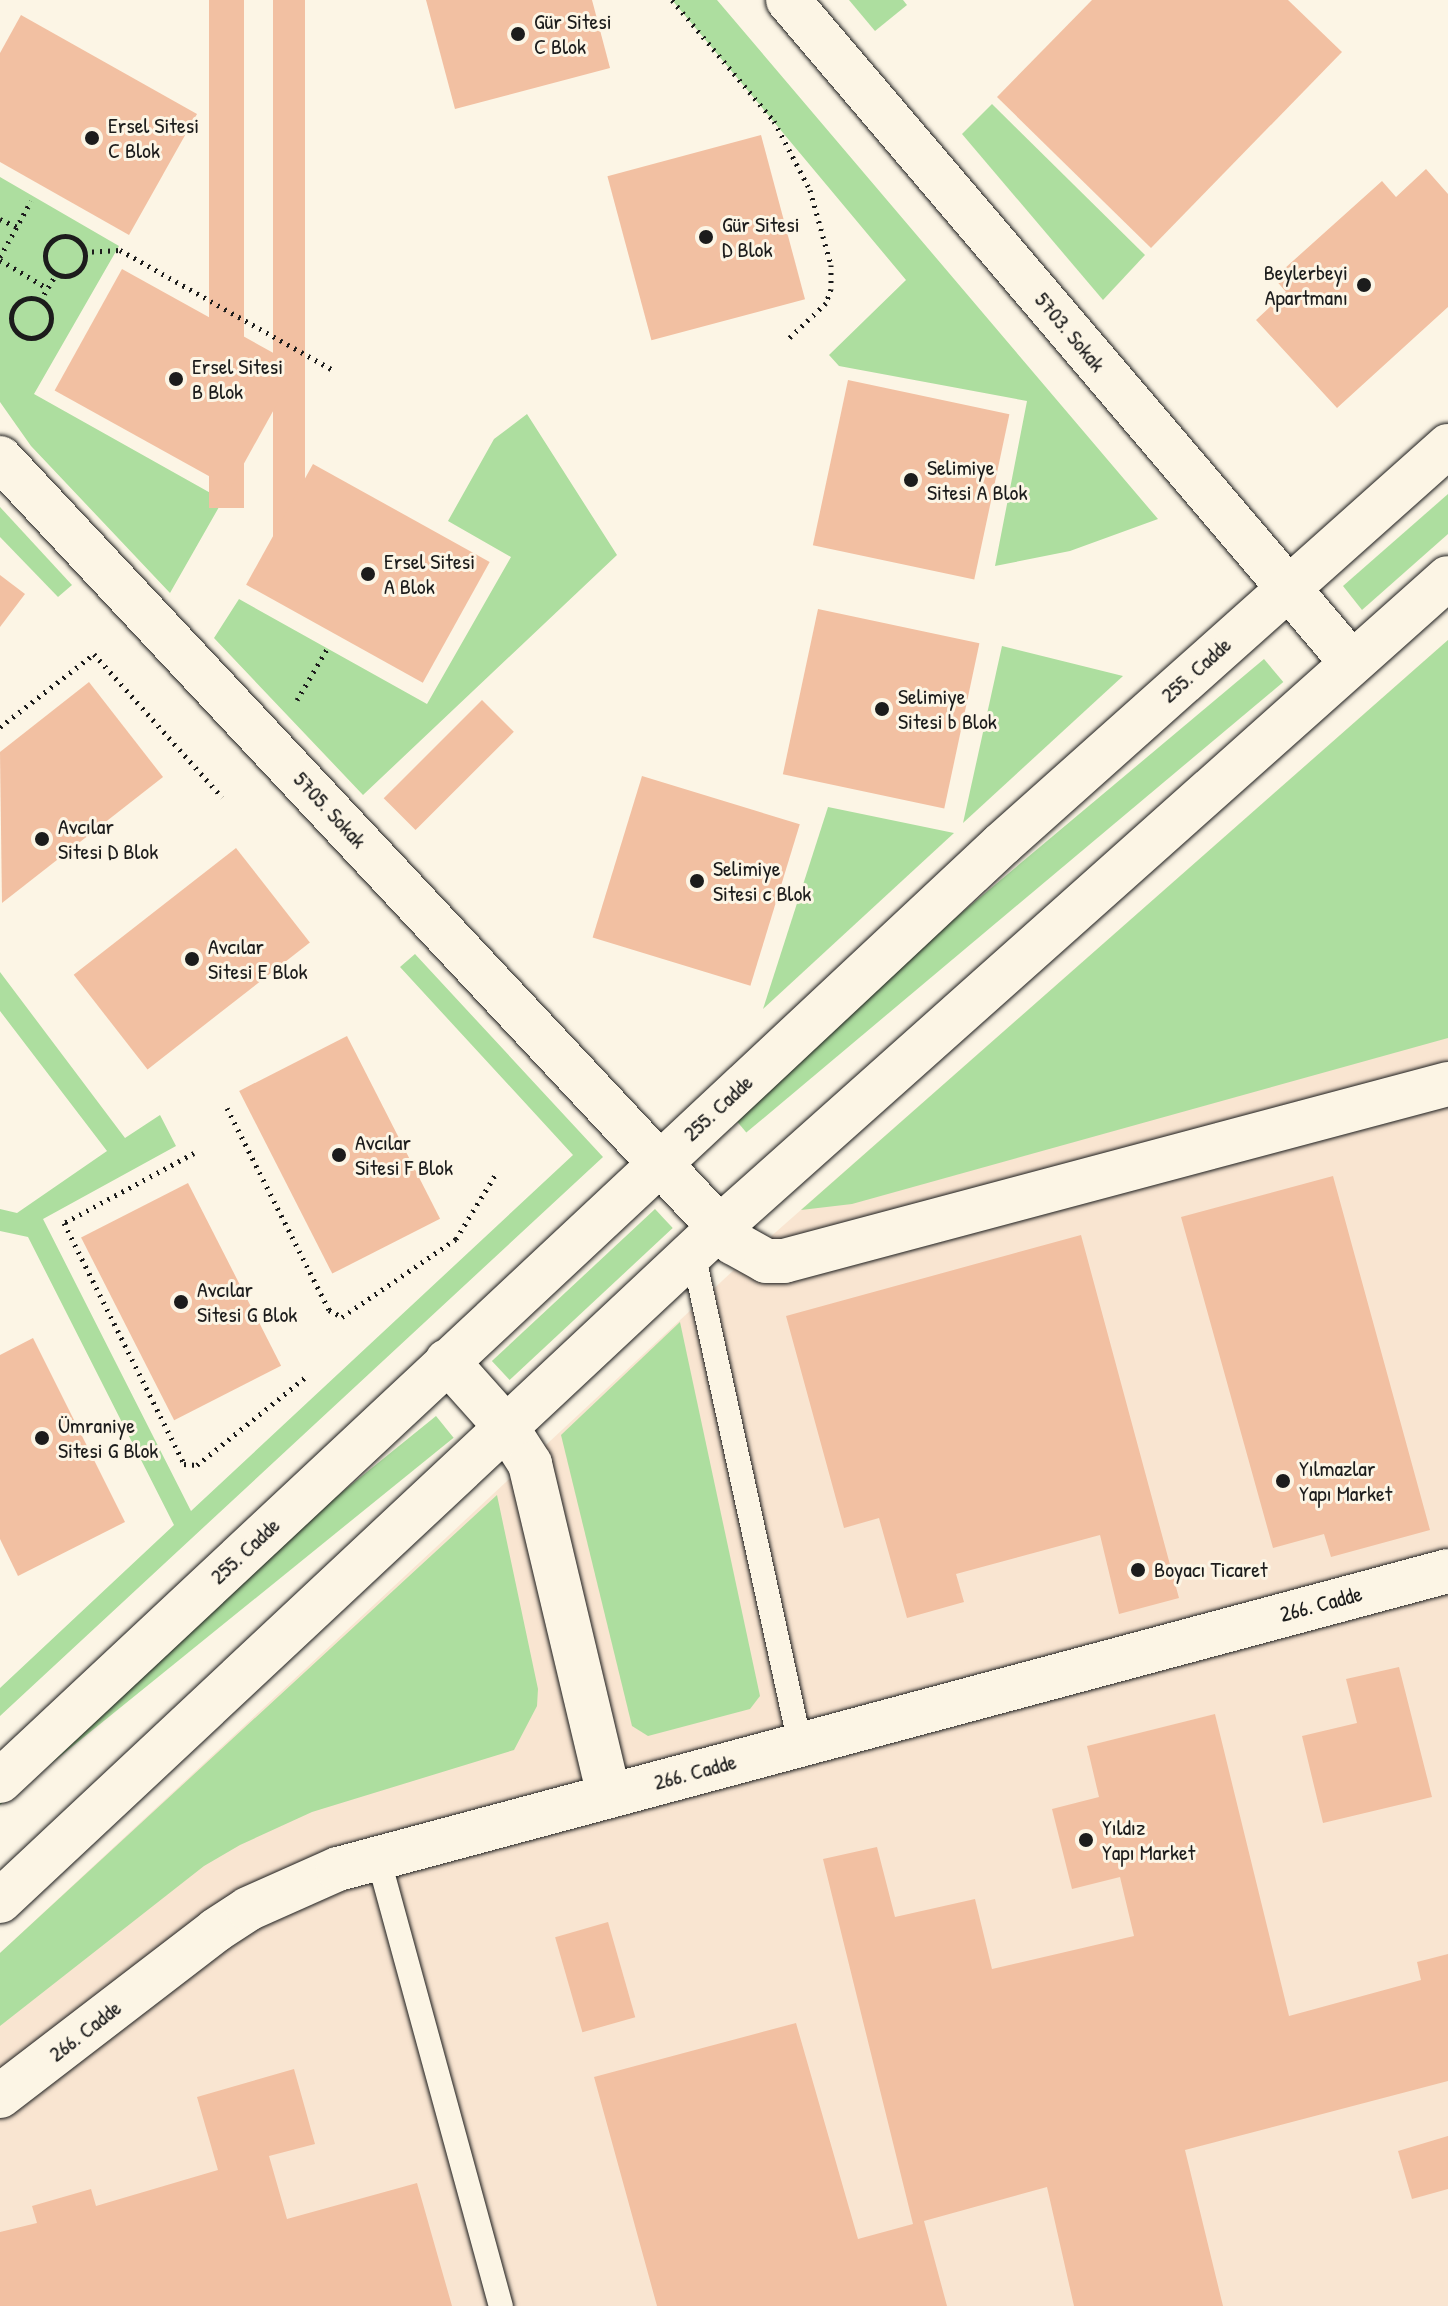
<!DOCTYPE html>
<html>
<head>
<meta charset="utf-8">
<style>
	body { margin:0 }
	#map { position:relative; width:1448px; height:2306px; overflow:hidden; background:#fcf5e5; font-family:"Patrick Hand",sans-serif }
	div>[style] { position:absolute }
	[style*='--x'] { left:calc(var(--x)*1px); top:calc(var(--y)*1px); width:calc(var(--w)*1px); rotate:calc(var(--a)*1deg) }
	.built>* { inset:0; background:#f9e5d1 }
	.green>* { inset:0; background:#adde9f; transform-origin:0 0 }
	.building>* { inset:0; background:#f2c0a2; transform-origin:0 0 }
	.path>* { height:5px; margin-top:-2.5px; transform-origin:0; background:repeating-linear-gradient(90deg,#1c1c1c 0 2px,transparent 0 8px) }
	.path>.ring { margin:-2.5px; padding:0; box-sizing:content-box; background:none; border:5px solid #1c1c1c; border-radius:50% }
	.roads { filter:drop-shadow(0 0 2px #1c1c1c) drop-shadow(0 0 2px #1c1c1c) }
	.lane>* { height:24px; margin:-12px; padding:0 12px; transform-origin:12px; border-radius:12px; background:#fcf5e5 }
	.street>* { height:44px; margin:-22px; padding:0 22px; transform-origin:22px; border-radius:22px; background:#fcf5e5 }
	.secondary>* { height:44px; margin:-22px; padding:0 22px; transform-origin:22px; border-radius:22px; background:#fcf5e5 }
	.dots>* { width:22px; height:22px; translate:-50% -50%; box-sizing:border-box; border:4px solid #fcf5e5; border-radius:50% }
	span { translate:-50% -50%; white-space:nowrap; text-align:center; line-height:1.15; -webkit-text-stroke:6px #fcf5e5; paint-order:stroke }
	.poi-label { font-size:22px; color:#1c1c1c }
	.left { translate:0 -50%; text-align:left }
	.right { translate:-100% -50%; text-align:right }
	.street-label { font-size:22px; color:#1c1c1c }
</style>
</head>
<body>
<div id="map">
	<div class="built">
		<i style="clip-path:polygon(1448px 640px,1448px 2306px,0 2306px,0 1953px,751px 1254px)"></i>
	</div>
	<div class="green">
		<i style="clip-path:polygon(672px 0,717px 0,1158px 519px,1070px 551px,995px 566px,1027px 401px,839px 366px,829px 355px,906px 280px)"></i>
		<i style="clip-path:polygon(849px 0,903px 0,907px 5px,875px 31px)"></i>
		<i style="clip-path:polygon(992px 104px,1145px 255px,1103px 300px,962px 134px)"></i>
		<i style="clip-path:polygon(0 177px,119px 246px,34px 394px,223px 500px,170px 593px,31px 446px,0 402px)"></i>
		<i style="clip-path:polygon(527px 414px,617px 555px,363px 795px,214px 638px,239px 599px,427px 704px,511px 557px,448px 521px,494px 439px)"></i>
		<i style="clip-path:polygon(1448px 494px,1448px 534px,1362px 610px,1343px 586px)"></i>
		<i style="clip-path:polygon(0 507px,72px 585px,58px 597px,0 537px)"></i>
		<i style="clip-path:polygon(1448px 640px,1448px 1038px,852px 1204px,801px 1210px)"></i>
		<i style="clip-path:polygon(1002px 646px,1123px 676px,963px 823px)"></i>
		<i style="left:1264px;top:659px;width:30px;height:701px;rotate:50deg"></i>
		<i style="clip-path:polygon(828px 807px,954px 833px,763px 1009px)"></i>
		<i style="clip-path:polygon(415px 954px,603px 1157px,0 1716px,0 1688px,174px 1525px,28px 1237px,0 1231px,0 1209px,17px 1213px,107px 1151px,0 1011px,0 972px,125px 1138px,160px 1115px,176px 1146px,43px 1219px,191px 1511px,573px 1155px,400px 967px)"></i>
		<i style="left:655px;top:1209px;width:26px;height:223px;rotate:47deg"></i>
		<i style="clip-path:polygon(680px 1322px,760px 1696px,750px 1709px,648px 1736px,632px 1726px,561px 1435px)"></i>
		<i style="left:436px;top:1416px;width:28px;height:598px;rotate:51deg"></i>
		<i style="clip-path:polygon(497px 1495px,538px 1689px,537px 1706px,514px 1750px,312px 1812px,240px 1845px,204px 1866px,0 2026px,0 1953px)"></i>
	</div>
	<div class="building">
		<i style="left:209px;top:0;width:35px;height:508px"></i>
		<i style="left:273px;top:0;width:32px;height:582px"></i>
		<i style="clip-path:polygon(426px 0,592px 0,610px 68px,455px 109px)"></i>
		<i style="clip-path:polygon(1092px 0,1288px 0,1342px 52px,1151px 248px,997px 97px)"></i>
		<i style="clip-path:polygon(21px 15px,197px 114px,129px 235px,0 162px,0 53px)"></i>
		<i style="left:761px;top:135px;width:170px;height:159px;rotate:75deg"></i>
		<i style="clip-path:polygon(1426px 169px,1448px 194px,1448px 307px,1337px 408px,1256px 320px,1286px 292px,1274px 278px,1382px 181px,1396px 197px)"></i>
		<i style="left:122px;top:269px;width:201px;height:139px;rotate:29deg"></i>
		<i style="left:848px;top:380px;width:165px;height:169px;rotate:12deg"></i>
		<i style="left:313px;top:464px;width:202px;height:138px;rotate:29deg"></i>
		<i style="clip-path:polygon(0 575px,25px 594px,0 627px)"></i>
		<i style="left:818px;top:609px;width:165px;height:169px;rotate:12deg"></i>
		<i style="clip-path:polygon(89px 682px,163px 777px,2px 903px,0 752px)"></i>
		<i style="left:482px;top:700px;width:45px;height:139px;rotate:45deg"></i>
		<i style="left:642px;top:776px;width:165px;height:169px;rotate:17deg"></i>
		<i style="left:236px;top:848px;width:120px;height:206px;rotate:52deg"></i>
		<i style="left:347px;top:1036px;width:205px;height:121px;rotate:63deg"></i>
		<i style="clip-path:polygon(1333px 1176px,1430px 1530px,1331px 1557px,1324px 1534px,1273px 1548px,1181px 1217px)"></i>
		<i style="left:188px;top:1183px;width:205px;height:120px;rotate:63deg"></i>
		<i style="clip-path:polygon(1081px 1235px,1179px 1598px,1119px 1614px,1100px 1535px,956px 1574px,964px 1602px,907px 1618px,879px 1518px,844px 1528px,786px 1316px)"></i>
		<i style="clip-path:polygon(33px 1338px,125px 1522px,18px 1576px,0 1539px,0 1355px)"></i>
		<i style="clip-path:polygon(1399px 1667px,1432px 1797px,1323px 1823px,1302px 1736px,1357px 1723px,1346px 1679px)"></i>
		<i style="clip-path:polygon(1215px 1714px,1289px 2016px,1421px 1980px,1417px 1962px,1448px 1954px,1448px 2081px,1185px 2150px,1223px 2306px,1074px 2306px,1047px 2187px,924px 2221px,947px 2306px,657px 2306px,594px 2077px,796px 2023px,858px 2239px,913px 2224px,823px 1859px,877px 1847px,895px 1917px,975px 1899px,992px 1969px,1134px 1936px,1120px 1877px,1072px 1889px,1052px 1809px,1099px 1797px,1087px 1746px)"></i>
		<i style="left:608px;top:1922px;width:99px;height:55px;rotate:74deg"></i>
		<i style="clip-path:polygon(294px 2069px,315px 2144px,269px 2156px,287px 2219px,417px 2183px,452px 2306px,0 2306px,0 2232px,37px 2223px,32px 2206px,91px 2189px,96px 2206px,218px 2170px,197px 2097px)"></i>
		<i style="clip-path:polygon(1448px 2136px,1448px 2189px,1412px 2199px,1398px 2151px)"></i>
	</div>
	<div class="path">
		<i style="--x:672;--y:0;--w:158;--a:49.9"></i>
		<i style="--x:774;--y:121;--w:78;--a:62.4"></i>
		<i style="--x:810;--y:190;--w:78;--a:74.4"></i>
		<i style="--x:831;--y:265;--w:24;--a:90"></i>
		<i style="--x:831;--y:289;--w:15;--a:110"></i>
		<i style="--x:826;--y:303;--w:52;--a:136.5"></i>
		<i style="--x:0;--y:219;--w:19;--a:25"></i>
		<i class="ring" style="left:45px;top:236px;width:35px;height:35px"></i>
		<i style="--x:84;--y:252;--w:36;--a:-3"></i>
		<i style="--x:120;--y:250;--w:244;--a:29.4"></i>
		<i style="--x:0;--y:257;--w:64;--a:-61"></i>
		<i style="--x:0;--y:260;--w:55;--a:30.8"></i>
		<i class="ring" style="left:11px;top:298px;width:35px;height:35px"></i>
		<i style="--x:40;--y:301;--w:31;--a:-59"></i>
		<i style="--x:297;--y:700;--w:59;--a:-59.5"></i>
		<i style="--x:0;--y:727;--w:119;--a:-37.8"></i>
		<i style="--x:94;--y:654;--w:192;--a:48.2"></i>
		<i style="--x:227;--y:1108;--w:226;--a:63.2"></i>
		<i style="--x:329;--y:1310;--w:15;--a:28"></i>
		<i style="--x:342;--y:1317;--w:138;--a:-34.4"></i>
		<i style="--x:456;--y:1239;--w:79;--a:-58.5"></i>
		<i style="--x:194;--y:1153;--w:148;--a:151.7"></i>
		<i style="--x:64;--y:1223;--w:269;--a:63.5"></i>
		<i style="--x:184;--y:1464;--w:13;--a:4"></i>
		<i style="--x:197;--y:1465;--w:143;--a:-39"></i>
	</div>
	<div class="roads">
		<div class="lane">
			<i style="--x:693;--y:1253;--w:503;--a:77.71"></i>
			<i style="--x:378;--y:1857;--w:466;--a:74.7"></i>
		</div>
		<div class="street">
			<i style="--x:788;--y:0;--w:870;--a:49.61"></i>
			<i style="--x:0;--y:458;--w:1075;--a:46.92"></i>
			<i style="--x:734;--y:1243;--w:37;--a:29"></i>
			<i style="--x:766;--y:1261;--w:18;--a:0"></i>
			<i style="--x:784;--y:1261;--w:687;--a:-14.93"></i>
			<i style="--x:447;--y:1361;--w:90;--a:48.2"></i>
			<i style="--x:507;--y:1428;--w:43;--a:57.4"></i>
			<i style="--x:530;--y:1464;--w:341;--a:76.6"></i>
			<i style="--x:0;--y:2096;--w:272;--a:-37.5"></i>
			<i style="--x:216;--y:1930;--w:38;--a:-33"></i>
			<i style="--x:248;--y:1909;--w:98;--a:-24"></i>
			<i style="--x:338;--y:1869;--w:1149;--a:-15.03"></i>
		</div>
		<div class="secondary">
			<i style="--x:0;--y:1781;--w:1372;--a:-43.08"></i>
			<i style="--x:1002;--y:844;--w:598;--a:-41.74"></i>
			<i style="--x:0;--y:1901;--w:986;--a:-43.11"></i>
			<i style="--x:720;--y:1227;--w:975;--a:-41.72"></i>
		</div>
	</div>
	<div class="dots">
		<i style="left:518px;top:34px;background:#1c1c1c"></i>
		<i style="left:92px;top:138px;background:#1c1c1c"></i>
		<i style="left:706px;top:237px;background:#1c1c1c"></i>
		<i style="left:1364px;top:285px;background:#1c1c1c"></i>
		<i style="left:176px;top:379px;background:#1c1c1c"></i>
		<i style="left:911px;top:480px;background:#1c1c1c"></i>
		<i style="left:368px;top:574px;background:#1c1c1c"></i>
		<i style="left:882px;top:709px;background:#1c1c1c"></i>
		<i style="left:42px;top:839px;background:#1c1c1c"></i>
		<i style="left:697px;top:881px;background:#1c1c1c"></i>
		<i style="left:192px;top:959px;background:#1c1c1c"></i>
		<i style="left:339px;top:1155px;background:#1c1c1c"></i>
		<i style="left:181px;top:1302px;background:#1c1c1c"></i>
		<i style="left:42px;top:1438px;background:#1c1c1c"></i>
		<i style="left:1283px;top:1481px;background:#1c1c1c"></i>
		<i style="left:1138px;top:1570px;background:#1c1c1c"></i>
		<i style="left:1086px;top:1840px;background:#1c1c1c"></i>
	</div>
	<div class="poi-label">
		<span class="left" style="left:534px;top:34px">Gür Sitesi<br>C Blok</span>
		<span class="left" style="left:108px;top:138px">Ersel Sitesi<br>C Blok</span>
		<span class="left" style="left:722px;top:237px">Gür Sitesi<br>D Blok</span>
		<span class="right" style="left:1348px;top:285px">Beylerbeyi<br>Apartmanı</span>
		<span class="left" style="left:192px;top:379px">Ersel Sitesi<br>B Blok</span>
		<span class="left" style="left:927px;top:480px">Selimiye<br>Sitesi A Blok</span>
		<span class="left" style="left:384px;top:574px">Ersel Sitesi<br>A Blok</span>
		<span class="left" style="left:898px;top:709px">Selimiye<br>Sitesi b Blok</span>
		<span class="left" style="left:58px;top:839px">Avcılar<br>Sitesi D Blok</span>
		<span class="left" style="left:713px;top:881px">Selimiye<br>Sitesi c Blok</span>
		<span class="left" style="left:208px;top:959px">Avcılar<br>Sitesi E Blok</span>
		<span class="left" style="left:355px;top:1155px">Avcılar<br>Sitesi F Blok</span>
		<span class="left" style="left:197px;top:1302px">Avcılar<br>Sitesi G Blok</span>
		<span class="left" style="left:58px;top:1438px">Ümraniye<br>Sitesi G Blok</span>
		<span class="left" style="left:1299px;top:1481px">Yılmazlar<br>Yapı Market</span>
		<span class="left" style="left:1154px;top:1570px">Boyacı Ticaret</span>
		<span class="left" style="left:1102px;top:1840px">Yıldız<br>Yapı Market</span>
	</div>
	<div class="street-label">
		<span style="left:1070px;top:332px;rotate:50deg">5703. Sokak</span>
		<span style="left:1196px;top:670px;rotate:-42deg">255. Cadde</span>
		<span style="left:330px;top:810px;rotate:47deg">5705. Sokak</span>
		<span style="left:718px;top:1108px;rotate:-43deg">255. Cadde</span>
		<span style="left:245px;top:1551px;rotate:-43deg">255. Cadde</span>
		<span style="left:1321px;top:1604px;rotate:-15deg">266. Cadde</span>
		<span style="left:695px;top:1772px;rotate:-15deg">266. Cadde</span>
		<span style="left:85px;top:2031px;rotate:-38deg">266. Cadde</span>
	</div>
</div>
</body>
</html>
